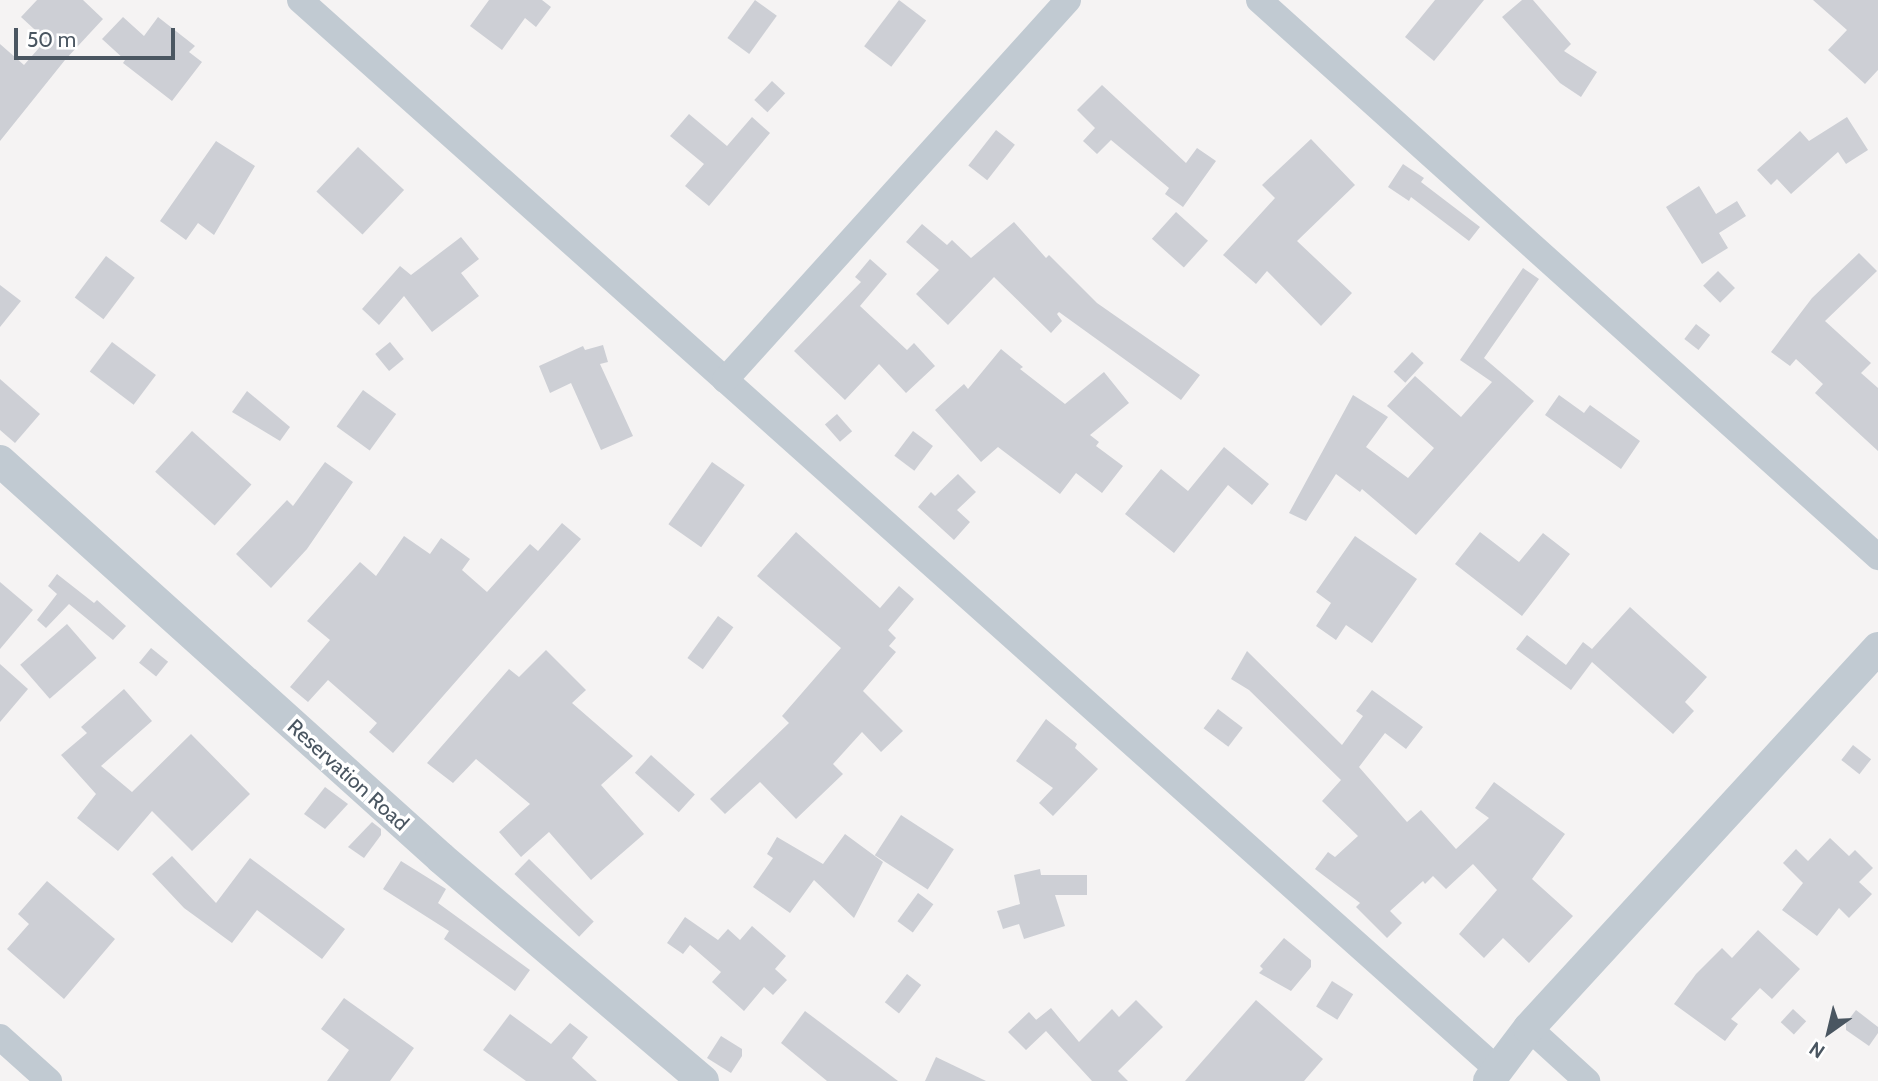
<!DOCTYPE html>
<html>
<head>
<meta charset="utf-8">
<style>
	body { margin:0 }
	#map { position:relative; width:1878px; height:1081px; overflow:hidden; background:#f5f3f3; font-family:Cabin,sans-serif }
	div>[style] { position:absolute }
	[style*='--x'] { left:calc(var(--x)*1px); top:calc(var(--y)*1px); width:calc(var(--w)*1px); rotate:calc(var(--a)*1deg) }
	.building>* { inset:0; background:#cdcfd5; transform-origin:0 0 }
	.minor>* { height:26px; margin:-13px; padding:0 13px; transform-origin:13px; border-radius:13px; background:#c1cad2 }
	.tertiary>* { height:32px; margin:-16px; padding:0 16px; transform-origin:16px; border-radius:16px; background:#c1cad2 }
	span { translate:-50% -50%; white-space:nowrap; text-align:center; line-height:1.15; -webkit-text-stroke:7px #fff; paint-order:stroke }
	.street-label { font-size:21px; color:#4a5661 }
	.north { position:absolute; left:1794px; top:997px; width:70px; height:70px; -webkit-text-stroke:5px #fff; paint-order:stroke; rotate:214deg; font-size:19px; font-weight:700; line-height:28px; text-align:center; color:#4a5661 }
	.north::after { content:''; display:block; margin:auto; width:24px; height:32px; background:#4a5661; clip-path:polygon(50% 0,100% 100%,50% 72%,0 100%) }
	.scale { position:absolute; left:14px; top:28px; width:161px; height:32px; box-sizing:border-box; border:4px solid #4a5661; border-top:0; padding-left:9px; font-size:21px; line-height:24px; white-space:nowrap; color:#4a5661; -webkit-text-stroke:5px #fff; paint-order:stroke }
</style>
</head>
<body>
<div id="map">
	<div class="building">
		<i style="clip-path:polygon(37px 0,83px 0,103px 19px,65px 60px,0 141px,0 44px,24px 65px,46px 40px,21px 17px)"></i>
		<i style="clip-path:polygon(489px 0,542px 0,551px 7px,536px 27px,525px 18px,502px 50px,470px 26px)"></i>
		<i style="left:755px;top:0;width:27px;height:47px;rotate:36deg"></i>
		<i style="left:899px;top:0;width:34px;height:58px;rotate:37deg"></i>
		<i style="clip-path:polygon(1435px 0,1484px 0,1434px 61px,1405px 37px)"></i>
		<i style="clip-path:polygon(1522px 0,1533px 0,1571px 44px,1564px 51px,1597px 72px,1581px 97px,1560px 83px,1502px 17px)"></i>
		<i style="clip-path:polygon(1813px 0,1878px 0,1878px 70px,1865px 84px,1828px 50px,1847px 30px)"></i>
		<i style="clip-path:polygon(123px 17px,144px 36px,158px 17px,195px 46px,189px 52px,202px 62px,172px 101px,123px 63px,125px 60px,102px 39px)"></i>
		<i style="left:772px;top:81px;width:18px;height:26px;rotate:43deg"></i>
		<i style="clip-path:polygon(1102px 85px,1186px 163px,1197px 148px,1216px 161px,1183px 207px,1165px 194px,1169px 188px,1111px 140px,1097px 154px,1083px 141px,1095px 128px,1077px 110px)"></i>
		<i style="clip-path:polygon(689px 114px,727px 146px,752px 117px,770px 133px,709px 206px,685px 186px,704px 164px,670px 136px)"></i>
		<i style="clip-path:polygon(1847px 117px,1868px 150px,1846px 164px,1838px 152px,1791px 194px,1777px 179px,1771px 185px,1757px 170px,1800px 131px,1809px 141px)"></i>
		<i style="left:996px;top:130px;width:24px;height:45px;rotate:38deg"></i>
		<i style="clip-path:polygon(1311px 139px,1355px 185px,1297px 241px,1352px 293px,1321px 326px,1267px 271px,1256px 284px,1223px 255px,1275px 198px,1262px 185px)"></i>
		<i style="clip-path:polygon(216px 141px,255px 166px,214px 235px,198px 223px,186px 240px,160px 221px)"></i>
		<i style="left:358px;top:147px;width:63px;height:61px;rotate:43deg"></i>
		<i style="clip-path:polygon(1403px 164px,1424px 178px,1421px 182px,1480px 227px,1469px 241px,1411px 197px,1409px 201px,1388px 187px)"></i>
		<i style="clip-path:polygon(1699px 186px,1716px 214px,1737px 201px,1746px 216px,1719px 233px,1728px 248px,1702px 264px,1666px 207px)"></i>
		<i style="left:1176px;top:212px;width:43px;height:36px;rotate:42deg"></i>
		<i style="clip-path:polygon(1014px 222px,1046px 258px,1049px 255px,1097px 303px,1200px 375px,1181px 400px,1059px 312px,1057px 314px,1062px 321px,1051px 333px,994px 277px,948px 325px,916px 294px,939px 270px,906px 242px,922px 224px,947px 245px,952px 240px,971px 258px)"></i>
		<i style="clip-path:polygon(461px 237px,479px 259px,461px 273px,479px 296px,432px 332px,404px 296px,379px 325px,362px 309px,400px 266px,411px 275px)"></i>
		<i style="clip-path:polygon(1859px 253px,1877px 271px,1825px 321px,1871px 363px,1861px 373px,1878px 388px,1878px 451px,1815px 393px,1823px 384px,1796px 359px,1790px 366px,1771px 352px,1812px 298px)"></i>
		<i style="left:106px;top:256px;width:36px;height:52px;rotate:37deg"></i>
		<i style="clip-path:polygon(870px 259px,887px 274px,860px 306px,907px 350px,914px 343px,935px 366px,906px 393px,879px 364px,845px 400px,794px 351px,861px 282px,855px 277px)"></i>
		<i style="clip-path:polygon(1523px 268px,1539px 279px,1484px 358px,1534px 401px,1416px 535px,1362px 489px,1360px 492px,1336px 474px,1306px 521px,1289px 513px,1353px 395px,1388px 417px,1366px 447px,1408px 478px,1434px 448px,1387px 406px,1415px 376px,1461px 417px,1492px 382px,1460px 360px)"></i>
		<i style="left:1718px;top:271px;width:24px;height:21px;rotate:45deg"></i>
		<i style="clip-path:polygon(0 285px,21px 301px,0 327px)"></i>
		<i style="left:1696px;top:324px;width:18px;height:19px;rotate:38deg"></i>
		<i style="left:112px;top:342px;width:55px;height:37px;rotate:37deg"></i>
		<i style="left:390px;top:342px;width:22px;height:19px;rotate:51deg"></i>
		<i style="clip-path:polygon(603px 345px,608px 362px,600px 364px,633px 436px,601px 450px,571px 383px,550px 393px,539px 366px,583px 346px,585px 350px)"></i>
		<i style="clip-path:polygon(1001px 349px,1023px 367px,1020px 369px,1065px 404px,1104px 372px,1129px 403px,1090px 435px,1099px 442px,1096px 446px,1123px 466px,1102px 493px,1076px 473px,1060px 494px,998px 447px,981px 462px,935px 410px,964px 384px,968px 389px)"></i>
		<i style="left:1412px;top:352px;width:16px;height:27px;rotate:43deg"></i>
		<i style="clip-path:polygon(0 379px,40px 414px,15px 443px,0 430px)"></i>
		<i style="left:363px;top:390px;width:41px;height:45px;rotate:36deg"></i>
		<i style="clip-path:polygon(247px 391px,290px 427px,280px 441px,232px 412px)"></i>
		<i style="clip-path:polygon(1559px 395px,1584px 413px,1590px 405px,1640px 441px,1621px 469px,1545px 415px)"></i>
		<i style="left:837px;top:414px;width:23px;height:16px;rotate:49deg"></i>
		<i style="left:192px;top:431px;width:80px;height:55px;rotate:42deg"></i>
		<i style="left:913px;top:431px;width:25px;height:31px;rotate:37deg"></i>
		<i style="clip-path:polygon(1224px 447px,1269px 484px,1252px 505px,1228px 485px,1174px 553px,1125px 514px,1161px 469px,1188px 491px)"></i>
		<i style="clip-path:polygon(325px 462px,353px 482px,307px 549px,271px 588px,236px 554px,287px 500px,293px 506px)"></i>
		<i style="left:712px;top:462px;width:40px;height:76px;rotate:35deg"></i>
		<i style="clip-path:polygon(958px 474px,976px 492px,957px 510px,970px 522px,954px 540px,918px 507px,931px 492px,935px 496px)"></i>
		<i style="clip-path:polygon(562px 523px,581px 539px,393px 753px,369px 732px,377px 723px,328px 680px,308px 702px,290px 687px,330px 640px,307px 621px,360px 562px,376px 576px,404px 536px,430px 554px,441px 538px,470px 559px,462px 570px,487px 592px,530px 544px,538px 551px)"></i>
		<i style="clip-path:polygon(796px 532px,880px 608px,899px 586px,914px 599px,888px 630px,896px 638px,889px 646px,896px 652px,863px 691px,903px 731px,881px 752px,862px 732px,833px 764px,843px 774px,796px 819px,760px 782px,725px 814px,710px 799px,789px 723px,782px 716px,841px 648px,757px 576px)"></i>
		<i style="clip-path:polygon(1480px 532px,1519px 562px,1543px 533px,1570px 554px,1522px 616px,1455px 564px)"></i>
		<i style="clip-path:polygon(1355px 536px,1417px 579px,1372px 643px,1346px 625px,1336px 640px,1316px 626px,1331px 603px,1316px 592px)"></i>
		<i style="clip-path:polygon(57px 574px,94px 603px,97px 600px,126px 626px,113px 640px,69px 604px,46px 628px,37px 620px,57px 594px,48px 586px)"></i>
		<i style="clip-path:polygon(0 582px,33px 610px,0 649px)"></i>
		<i style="clip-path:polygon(1630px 607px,1707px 677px,1685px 702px,1694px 711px,1673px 734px,1592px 662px,1571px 690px,1516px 649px,1527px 635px,1566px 665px,1583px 642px,1592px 649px)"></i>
		<i style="left:718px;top:616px;width:19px;height:52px;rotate:36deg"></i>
		<i style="left:67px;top:624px;width:45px;height:62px;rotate:49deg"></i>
		<i style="left:151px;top:648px;width:22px;height:19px;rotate:39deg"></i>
		<i style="clip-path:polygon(546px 650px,586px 690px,572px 703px,633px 756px,601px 785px,644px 834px,591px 880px,549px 832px,521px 857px,499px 832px,530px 804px,476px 759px,453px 783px,427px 763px,509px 669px,519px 677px)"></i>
		<i style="clip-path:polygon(1247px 651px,1342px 745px,1363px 716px,1356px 711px,1372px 690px,1423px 727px,1406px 749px,1385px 733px,1359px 767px,1407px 822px,1421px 810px,1456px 849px,1489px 818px,1475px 808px,1494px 782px,1565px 834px,1532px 879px,1573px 916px,1529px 963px,1503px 938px,1484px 958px,1459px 934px,1497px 890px,1473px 864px,1446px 889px,1433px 876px,1425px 884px,1423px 881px,1390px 911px,1402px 923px,1387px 938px,1356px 907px,1360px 903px,1315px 869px,1328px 852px,1335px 857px,1358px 836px,1322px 801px,1341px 780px,1249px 690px,1231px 679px)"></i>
		<i style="clip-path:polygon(0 664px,28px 689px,0 722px)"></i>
		<i style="clip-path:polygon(124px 689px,152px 721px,101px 766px,132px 792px,191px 734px,250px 794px,192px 851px,152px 811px,118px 851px,77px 818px,96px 794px,61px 755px,87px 733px,81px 727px)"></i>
		<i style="left:1218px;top:709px;width:31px;height:24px;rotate:37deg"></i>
		<i style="clip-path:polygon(1046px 719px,1077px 744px,1075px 748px,1098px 769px,1053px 816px,1039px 803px,1053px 788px,1016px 761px)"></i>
		<i style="left:1853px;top:745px;width:23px;height:19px;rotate:38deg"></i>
		<i style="left:651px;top:755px;width:59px;height:24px;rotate:42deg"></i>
		<i style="clip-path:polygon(325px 787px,348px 804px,325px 829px,304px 814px)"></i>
		<i style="left:901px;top:815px;width:63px;height:48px;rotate:33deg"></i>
		<i style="clip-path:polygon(372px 822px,381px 829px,381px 835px,364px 858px,348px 847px)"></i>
		<i style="clip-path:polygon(845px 834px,883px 862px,854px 918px,814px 880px,790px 913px,753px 887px,773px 858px,767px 854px,777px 837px,823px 864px)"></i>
		<i style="clip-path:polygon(1830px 838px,1849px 856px,1855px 850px,1873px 868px,1859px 882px,1872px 894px,1849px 918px,1839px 908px,1817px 936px,1782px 910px,1803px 883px,1783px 863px,1796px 849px,1808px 861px)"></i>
		<i style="clip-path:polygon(172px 856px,216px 903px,250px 858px,345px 929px,322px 959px,257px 910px,232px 943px,184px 908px,152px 874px)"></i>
		<i style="left:529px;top:859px;width:90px;height:21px;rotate:44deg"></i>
		<i style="clip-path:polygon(401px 861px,446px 889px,438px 903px,530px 970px,515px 991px,444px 939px,449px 931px,383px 889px)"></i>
		<i style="clip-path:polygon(1040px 869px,1041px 875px,1087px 875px,1087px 895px,1055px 895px,1065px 926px,1024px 939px,1019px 924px,1003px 929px,997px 911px,1020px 904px,1014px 875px)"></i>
		<i style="clip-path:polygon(47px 881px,115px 939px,64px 999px,7px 949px,29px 924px,18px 914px)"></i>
		<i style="left:918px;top:893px;width:19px;height:35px;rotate:36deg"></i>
		<i style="clip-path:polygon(685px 917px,718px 940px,728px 929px,740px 940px,752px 926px,786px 956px,775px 969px,787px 980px,773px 995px,764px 987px,744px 1011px,712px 982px,721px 972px,690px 945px,683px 954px,667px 943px)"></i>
		<i style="clip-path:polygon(1758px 930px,1800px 969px,1772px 999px,1760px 988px,1731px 1019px,1738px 1024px,1725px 1041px,1674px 1004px,1696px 974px,1722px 948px,1732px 958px)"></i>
		<i style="clip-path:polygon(1284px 938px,1311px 960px,1311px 967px,1291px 991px,1259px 973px,1263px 969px,1260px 966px)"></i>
		<i style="left:907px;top:974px;width:18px;height:36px;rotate:38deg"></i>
		<i style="left:1332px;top:981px;width:25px;height:30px;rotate:32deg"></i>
		<i style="clip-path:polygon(344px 998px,414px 1048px,390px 1081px,327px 1081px,349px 1050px,321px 1029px)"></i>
		<i style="clip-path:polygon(1136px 1000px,1163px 1027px,1118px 1071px,1128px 1081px,1092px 1081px,1046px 1031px,1026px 1050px,1008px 1032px,1029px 1012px,1040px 1024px,1036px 1020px,1051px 1008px,1079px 1042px,1112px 1009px,1119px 1017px)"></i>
		<i style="clip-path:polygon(1256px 1000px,1323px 1059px,1304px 1081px,1185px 1081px)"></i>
		<i style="left:1793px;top:1009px;width:18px;height:18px;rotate:43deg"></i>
		<i style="clip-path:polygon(1856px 1010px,1878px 1027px,1878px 1033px,1869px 1046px,1846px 1030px,1846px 1023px)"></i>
		<i style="clip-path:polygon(805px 1011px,898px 1081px,827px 1081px,781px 1043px)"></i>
		<i style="clip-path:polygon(510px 1014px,551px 1044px,570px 1023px,588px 1037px,572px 1058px,597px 1081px,526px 1081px,483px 1050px)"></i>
		<i style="clip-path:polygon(721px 1036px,742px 1049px,742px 1056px,731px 1073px,707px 1058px)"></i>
		<i style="clip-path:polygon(936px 1057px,986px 1081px,925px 1081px)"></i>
	</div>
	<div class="minor">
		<i style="--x:300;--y:0;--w:1606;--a:41.77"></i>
		<i style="--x:1259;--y:0;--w:833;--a:41.98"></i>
		<i style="--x:725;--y:380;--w:512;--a:-47.93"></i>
		<i style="--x:1529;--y:1028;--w:79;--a:42.4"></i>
		<i style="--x:0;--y:1037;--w:66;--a:41.9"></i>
	</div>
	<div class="tertiary">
		<i style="--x:0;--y:461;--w:593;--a:41.99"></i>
		<i style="--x:441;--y:858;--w:344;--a:40.4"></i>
		<i style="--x:1489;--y:1081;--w:66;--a:-53"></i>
		<i style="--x:1529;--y:1028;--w:516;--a:-47.43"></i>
	</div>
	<div class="street-label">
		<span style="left:348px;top:775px;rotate:42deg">Reservation Road</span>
	</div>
	<div class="north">N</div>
	<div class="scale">50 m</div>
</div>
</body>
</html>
